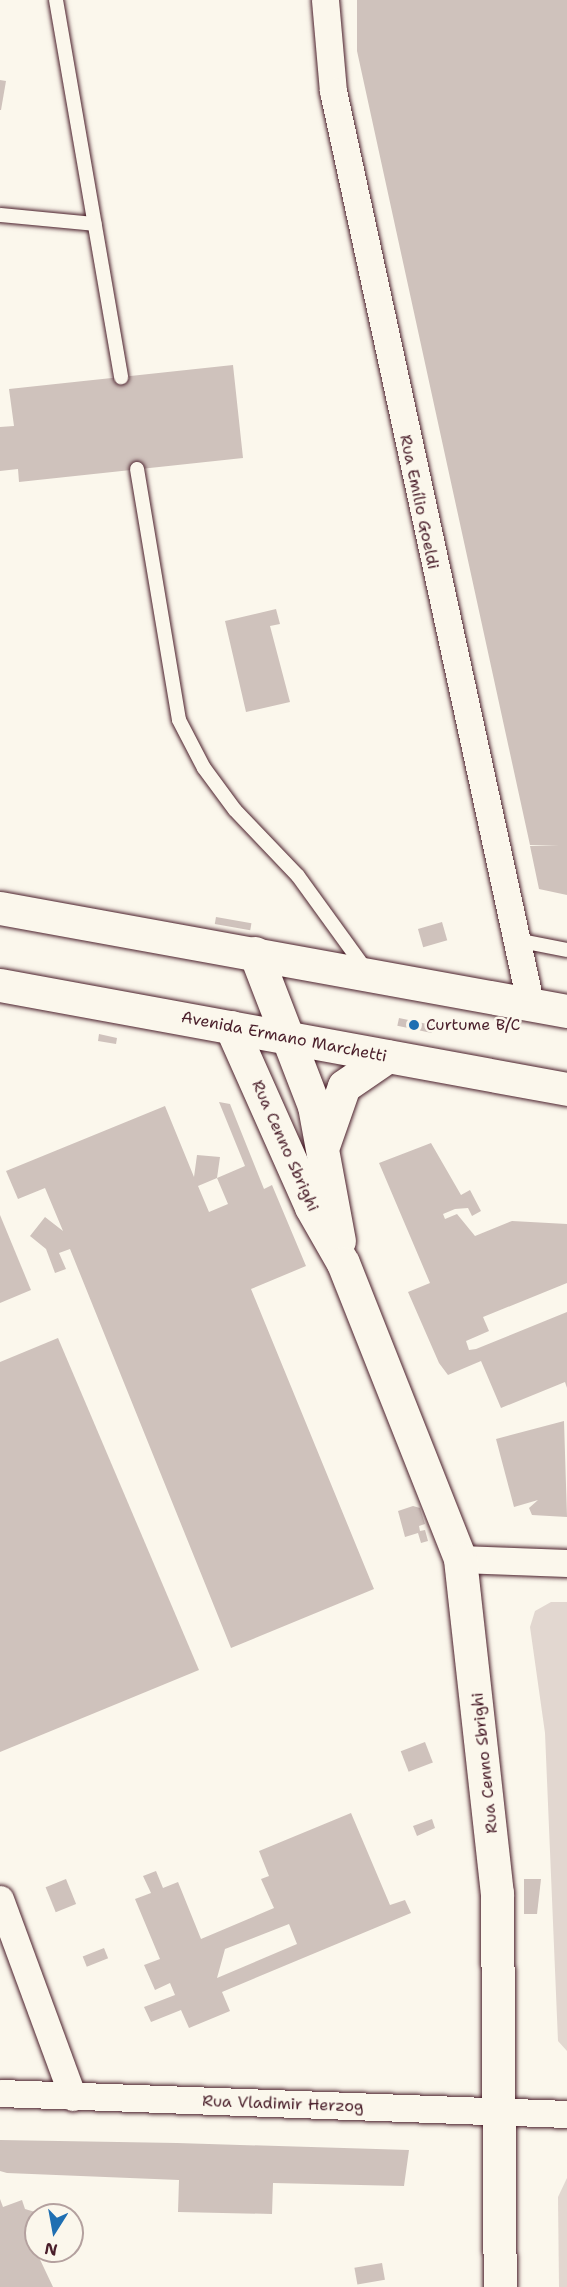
<!DOCTYPE html>
<html>
<head>
<meta charset="utf-8">
<style>
	body { margin:0 }
	#map { position:relative; width:567px; height:2287px; overflow:hidden; background:#fbf7ec; font-family:"Shantell Sans",sans-serif }
	div>[style] { position:absolute }
	[style*='--x'] { left:calc(var(--x)*1px); top:calc(var(--y)*1px); width:calc(var(--w)*1px); rotate:calc(var(--a)*1deg) }
	.green>* { inset:0; background:#e2d7d0 }
	.building>* { inset:0; background:#cfc2bc; transform-origin:0 0 }
	.roads { filter:drop-shadow(0 0 2px #4a1f2b) drop-shadow(0 0 2px #4a1f2b) }
	.lane>* { height:14px; margin:-7px; padding:0 7px; transform-origin:7px; border-radius:7px; background:#fbf7ec }
	.street>* { height:27px; margin:-13.5px; padding:0 13.5px; transform-origin:13.5px; border-radius:13.5px; background:#fbf7ec }
	.secondary>* { height:33px; margin:-16.5px; padding:0 16.5px; transform-origin:16.5px; border-radius:16.5px; background:#fbf7ec }
	.primary>* { height:33px; margin:-16.5px; padding:0 16.5px; transform-origin:16.5px; border-radius:16.5px; background:#fbf7ec }
	.dots>* { width:16px; height:16px; translate:-50% -50%; box-sizing:border-box; border:3px solid #fbf7ec; border-radius:50% }
	span { translate:-50% -50%; white-space:nowrap; text-align:center; line-height:1.15; -webkit-text-stroke:5px #fbf7ec; paint-order:stroke }
	.street-label { font-size:16px; color:#4a1f2b }
	.poi-label { font-size:16px; color:#4a1f2b }
	.left { translate:0 -50%; text-align:left }
	.north { position:absolute; left:24px; top:2203px; width:60px; height:60px; box-sizing:border-box; background:#fbf7ec; border:2px solid #b4a19f; border-radius:50%; rotate:191deg; font-size:16px; font-weight:700; line-height:24px; text-align:center; color:#4a1f2b }
	.north::after { content:''; display:block; margin:auto; width:21px; height:27px; background:#1f6fb2; clip-path:polygon(50% 0,100% 100%,50% 72%,0 100%) }
</style>
</head>
<body>
<div id="map">
	<div class="green">
		<i style="clip-path:polygon(551px 1602px,567px 1602px,567px 2051px,558px 2041px,545px 1733px,530px 1627px,535px 1611px)"></i>
		<i style="clip-path:polygon(567px 2178px,567px 2287px,559px 2287px,558px 2197px)"></i>
	</div>
	<div class="building">
		<i style="clip-path:polygon(357px 0,567px 0,567px 895px,539px 889px,530px 846px,559px 845px,530px 845px,357px 51px)"></i>
		<i style="clip-path:polygon(0 80px,6px 81px,1px 110px,0 110px)"></i>
		<i style="clip-path:polygon(233px 365px,243px 458px,19px 482px,18px 469px,0 471px,0 427px,14px 426px,9px 389px)"></i>
		<i style="clip-path:polygon(276px 609px,280px 624px,270px 626px,290px 702px,246px 712px,225px 621px)"></i>
		<i style="left:216px;top:917px;width:36px;height:7px;rotate:10deg"></i>
		<i style="left:442px;top:922px;width:19px;height:25px;rotate:74deg"></i>
		<i style="left:399px;top:1018px;width:35px;height:8px;rotate:12deg"></i>
		<i style="clip-path:polygon(99px 1034px,117px 1038px,116px 1044px,98px 1041px)"></i>
		<i style="clip-path:polygon(evenodd,219px 1102px,230px 1104px,264px 1189px,272px 1185px,306px 1266px,251px 1289px,374px 1589px,231px 1648px,70px 1249px,59px 1253px,66px 1269px,55px 1273px,46px 1249px,30px 1236px,45px 1217px,63px 1231px,45px 1188px,18px 1199px,6px 1171px,165px 1106px,194px 1177px,197px 1155px,220px 1157px,217px 1178px,245px 1166px,219px 1102px,217px 1178px,228px 1204px,209px 1212px,198px 1186px,217px 1178px)"></i>
		<i style="clip-path:polygon(431px 1143px,461px 1195px,470px 1190px,481px 1211px,472px 1216px,468px 1208px,455px 1209px,443px 1214px,445px 1219px,457px 1214px,475px 1236px,512px 1221px,567px 1224px,567px 1283px,483px 1317px,489px 1331px,466px 1341px,469px 1350px,476px 1349px,567px 1312px,567px 1388px,565px 1382px,501px 1408px,481px 1361px,448px 1375px,439px 1363px,408px 1292px,430px 1283px,379px 1163px)"></i>
		<i style="clip-path:polygon(0 1215px,31px 1290px,0 1303px)"></i>
		<i style="clip-path:polygon(58px 1338px,199px 1670px,0 1752px,0 1362px)"></i>
		<i style="clip-path:polygon(564px 1421px,567px 1517px,532px 1515px,529px 1508px,538px 1500px,514px 1507px,496px 1439px)"></i>
		<i style="clip-path:polygon(413px 1506px,420px 1508px,425px 1524px,419px 1526px,420px 1531px,425px 1530px,428px 1541px,421px 1543px,418px 1533px,405px 1537px,398px 1511px)"></i>
		<i style="left:425px;top:1742px;width:22px;height:26px;rotate:69deg"></i>
		<i style="clip-path:polygon(evenodd,351px 1813px,390px 1905px,405px 1900px,411px 1913px,222px 1992px,230px 2011px,189px 2028px,181px 2010px,151px 2022px,144px 2007px,175px 1995px,170px 1983px,155px 1990px,144px 1965px,160px 1959px,135px 1899px,151px 1893px,143px 1876px,156px 1871px,163px 1888px,178px 1882px,201px 1939px,274px 1908px,261px 1879px,269px 1876px,259px 1851px,351px 1813px,289px 1924px,297px 1944px,217px 1978px,225px 1949px,289px 1924px)"></i>
		<i style="clip-path:polygon(432px 1819px,435px 1828px,417px 1836px,413px 1826px)"></i>
		<i style="left:66px;top:1879px;width:27px;height:22px;rotate:68deg"></i>
		<i style="clip-path:polygon(524px 1879px,541px 1879px,537px 1914px,524px 1914px)"></i>
		<i style="left:104px;top:1948px;width:11px;height:23px;rotate:68deg"></i>
		<i style="clip-path:polygon(0 2140px,177px 2143px,409px 2150px,404px 2186px,273px 2183px,272px 2214px,178px 2212px,179px 2180px,7px 2173px,0 2171px)"></i>
		<i style="clip-path:polygon(0 2199px,3px 2207px,22px 2200px,25px 2209px,45px 2215px,36px 2215px,36px 2251px,53px 2287px,0 2287px)"></i>
		<i style="left:382px;top:2263px;width:17px;height:28px;rotate:80deg"></i>
	</div>
	<div class="roads">
		<div class="lane">
			<i style="--x:56;--y:0;--w:383;--a:80.2"></i>
			<i style="--x:0;--y:215;--w:95;--a:5.4"></i>
			<i style="--x:137;--y:469;--w:254;--a:80.5"></i>
			<i style="--x:179;--y:720;--w:54;--a:62.5"></i>
			<i style="--x:204;--y:768;--w:52;--a:53.6"></i>
			<i style="--x:235;--y:810;--w:91;--a:46.3"></i>
			<i style="--x:298;--y:876;--w:116;--a:54.1"></i>
			<i style="--x:516;--y:940;--w:52;--a:11.1"></i>
		</div>
		<div class="street">
			<i style="--x:325;--y:0;--w:91;--a:85"></i>
			<i style="--x:333;--y:91;--w:932;--a:77.8"></i>
			<i style="--x:460;--y:1559;--w:107;--a:2.1"></i>
			<i style="--x:0;--y:1899;--w:211;--a:69.8"></i>
			<i style="--x:0;--y:2093;--w:567;--a:2.12"></i>
		</div>
		<div class="secondary">
			<i style="--x:255;--y:953;--w:164;--a:68.9"></i>
			<i style="--x:314;--y:1106;--w:137;--a:79.5"></i>
			<i style="--x:231;--y:1027;--w:197;--a:66"></i>
			<i style="--x:311;--y:1207;--w:64;--a:60.3"></i>
			<i style="--x:343;--y:1263;--w:318;--a:68.4"></i>
			<i style="--x:460;--y:1559;--w:336;--a:83.7"></i>
			<i style="--x:497;--y:1893;--w:394;--a:89.6"></i>
		</div>
		<div class="primary">
			<i style="--x:0;--y:908;--w:576;--a:10.3"></i>
			<i style="--x:0;--y:985;--w:576;--a:10.39"></i>
			<i style="--x:324;--y:1143;--w:60;--a:-70.7"></i>
			<i style="--x:344;--y:1086;--w:53;--a:-34.3"></i>
		</div>
	</div>
	<div class="dots">
		<i style="left:414px;top:1025px;background:#1f6fb2"></i>
	</div>
	<div class="street-label">
		<span style="left:419px;top:502px;rotate:78deg">Rua Emílio Goeldi</span>
		<span style="left:284px;top:1037px;rotate:11deg">Avenida Ermano Marchetti</span>
		<span style="left:285px;top:1146px;rotate:66deg">Rua Cenno Sbrighi</span>
		<span style="left:485px;top:1763px;rotate:-96deg">Rua Cenno Sbrighi</span>
		<span style="left:283px;top:2104px;rotate:2deg">Rua Vladimir Herzog</span>
	</div>
	<div class="poi-label">
		<span class="left" style="left:426px;top:1025px">Curtume B/C</span>
	</div>
	<div class="north">N</div>
</div>
</body>
</html>
